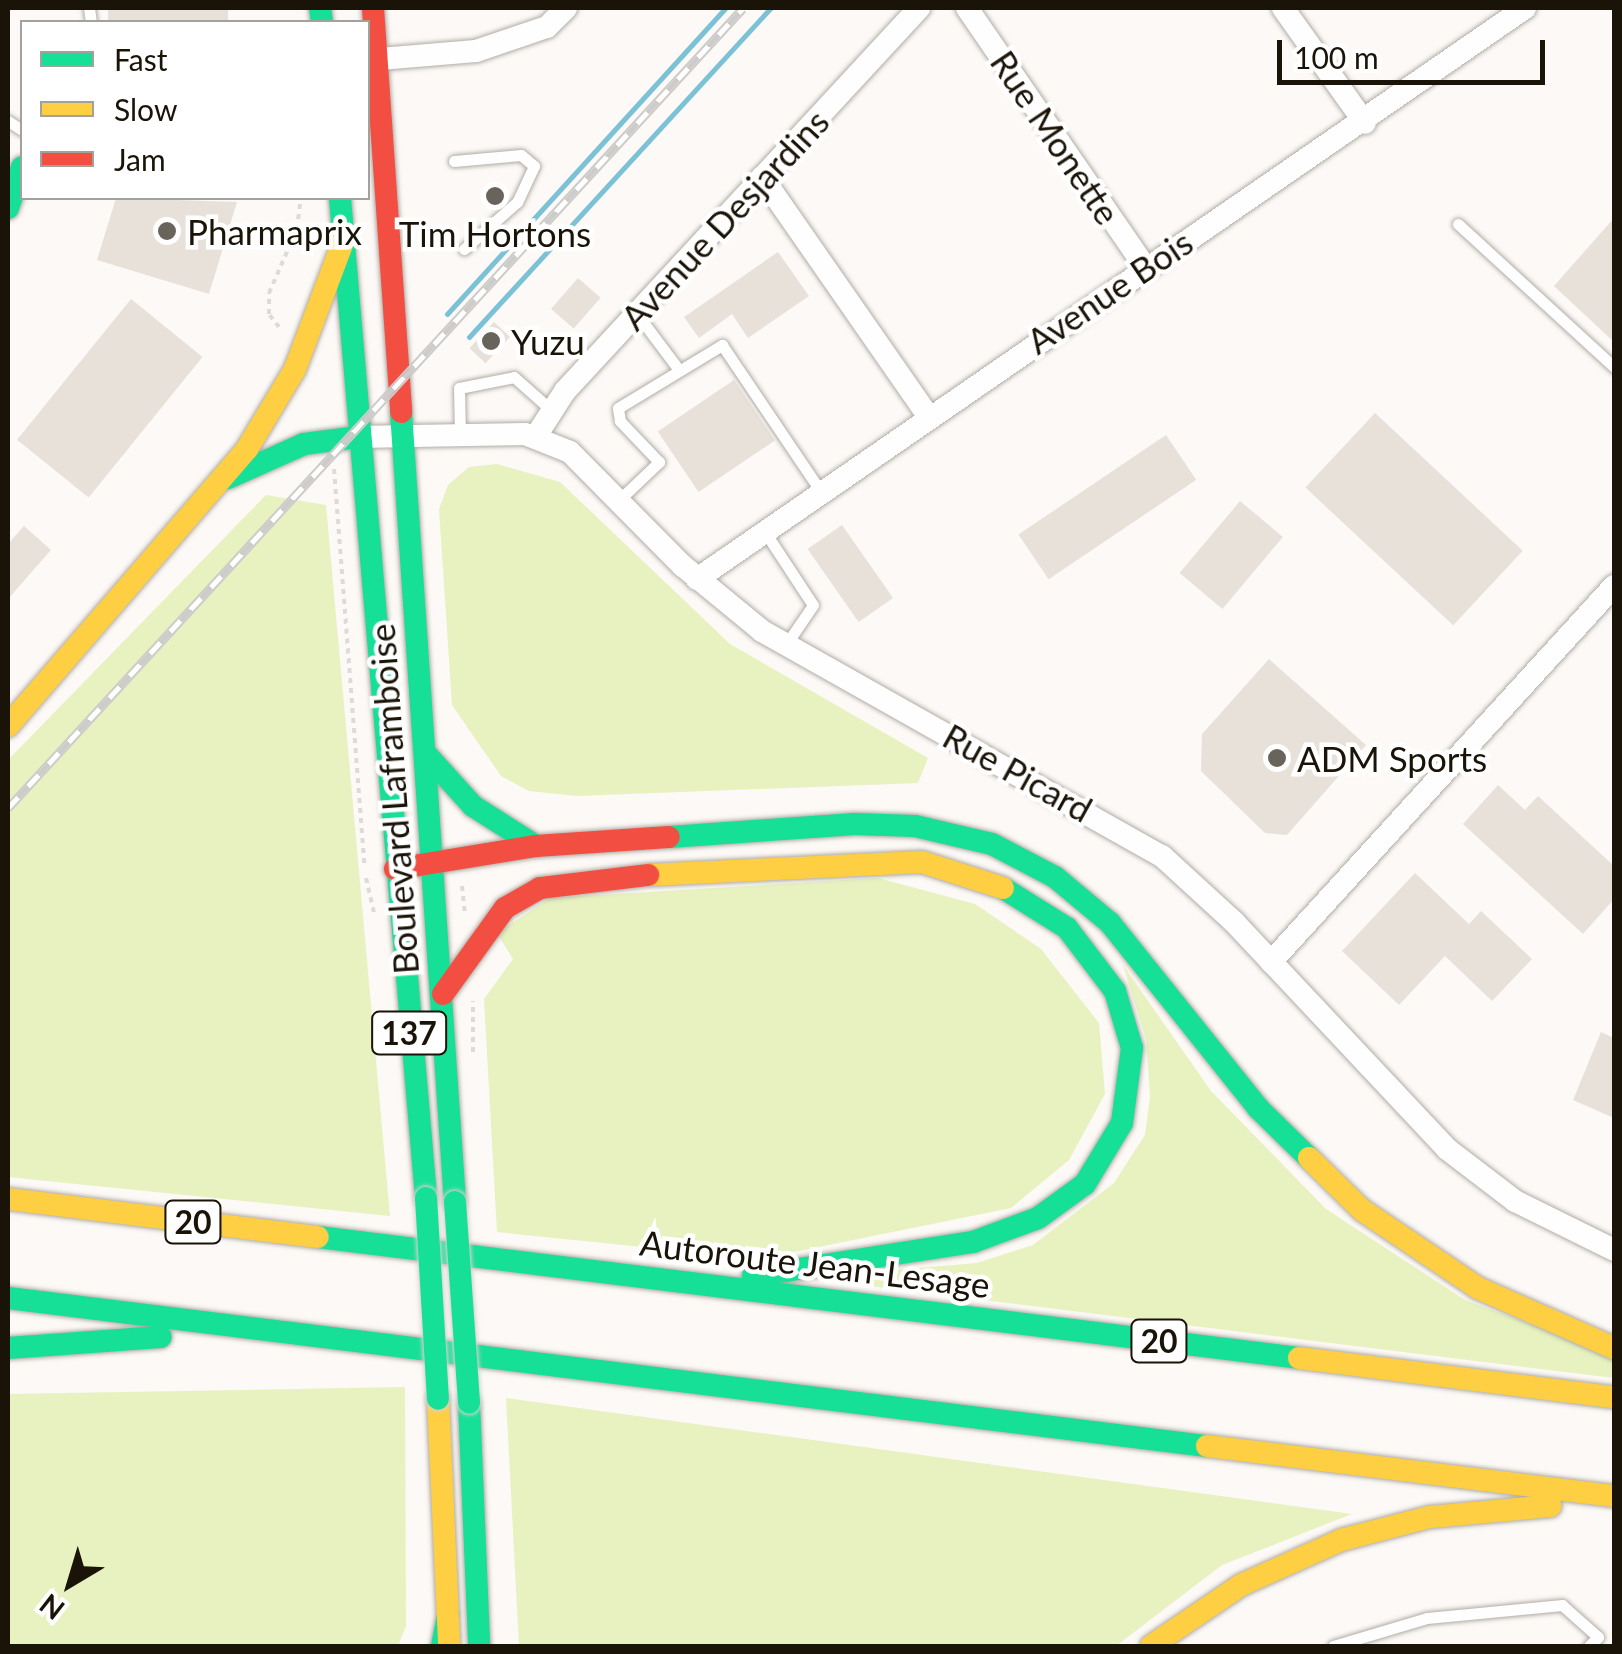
<!DOCTYPE html>
<html>
<head>
<meta charset="utf-8">
<style>
	body { margin:0 }
	#map { position:relative; width:1622px; height:1654px; overflow:hidden; background:#fcf9f6; font-family:Lato,sans-serif }
	div>[style] { position:absolute }
	[style*='--x'] { left:calc(var(--x)*1px); top:calc(var(--y)*1px); width:calc(var(--w)*1px); rotate:calc(var(--a)*1deg) }
	.green>* { inset:0; background:#e7f2c0 }
	.stream>* { height:5px; margin:-2.5px; padding:0 2.5px; transform-origin:2.5px; border-radius:2.5px; background:#7cc2d7 }
	.building>* { inset:0; background:#e7e1da; transform-origin:0 0 }
	.path>* { height:4px; margin-top:-2px; transform-origin:0; background:repeating-linear-gradient(90deg,#dddbda 0 5px,transparent 0 10px) }
	.roads { filter:drop-shadow(0 0 2px #b1aca5) drop-shadow(0 0 2px #b1aca5) }
	.lane>* { height:11px; margin:-5.5px; padding:0 5.5px; transform-origin:5.5px; border-radius:5.5px; background:#fffefe }
	.street>* { height:22px; margin:-11px; padding:0 11px; transform-origin:11px; border-radius:11px; background:#fffefe }
	.fast>* { height:22px; margin:-11px; padding:0 11px; transform-origin:11px; border-radius:11px; background:#16e098 }
	.slow>* { height:22px; margin:-11px; padding:0 11px; transform-origin:11px; border-radius:11px; background:#ffcf43 }
	.jam>* { height:22px; margin:-11px; padding:0 11px; transform-origin:11px; border-radius:11px; background:#f24e42 }
	.rail>* { height:9px; margin-top:-4.5px; transform-origin:0; background:repeating-linear-gradient(90deg,#fff 0 15px,#cdcccb 0 30px); box-sizing:border-box; border-block:2px solid #cdcccb }
	.bridges { filter:drop-shadow(0 0 2px #d5d2cf) drop-shadow(0 0 2px #d5d2cf) }
	.fast-bridge>* { height:22px; margin:-11px; padding:0 11px; transform-origin:11px; border-radius:11px; background:#16e098 }
	.dots>* { width:28px; height:28px; translate:-50% -50%; box-sizing:border-box; border:5px solid #fff; border-radius:50% }
	span { translate:-50% -50%; white-space:nowrap; text-align:center; line-height:1.15; -webkit-text-stroke:9px #fff; paint-order:stroke }
	.shield-label span { padding:2px 8px; background:#fff; border:2px solid; border-radius:8px; -webkit-text-stroke-width:0 }
	.shield-label { font-size:32px; color:#1a1307; font-weight:700 }
	.street-label { font-size:35px; color:#1a1307 }
	.poi-label { font-size:35px; color:#1a1307 }
	.left { translate:0 -50%; text-align:left }
	.frame { position:absolute; inset:0; border:10px solid #1a1307; pointer-events:none }
	.legend { position:absolute; left:20px; top:20px; width:350px; height:180px; box-sizing:border-box; background:#fff; border:2px solid #a3a19c; margin:0; padding:12px 18px; list-style:none; font-size:30px; color:#1a1307 }
	.legend li { display:flex; align-items:center; gap:20px; height:50px }
	.legend b { width:50px; border:2px solid #a3a19c }
	.north { position:absolute; left:20px; top:1534px; width:100px; height:100px; -webkit-text-stroke:8px #fff; paint-order:stroke; rotate:218deg; font-size:28px; font-weight:700; line-height:40px; text-align:center; color:#1a1307 }
	.north::after { content:''; display:block; margin:auto; width:35px; height:45px; background:#1a1307; clip-path:polygon(50% 0,100% 100%,50% 72%,0 100%) }
	.scale { position:absolute; left:1277px; top:40px; width:268px; height:45px; box-sizing:border-box; border:5px solid #1a1307; border-top:0; padding-left:12px; font-size:30px; line-height:35px; white-space:nowrap; color:#1a1307; -webkit-text-stroke:8px #fff; paint-order:stroke }
</style>
</head>
<body>
<div id="map">
	<div class="green">
		<i style="clip-path:polygon(497px 464px,560px 482px,730px 644px,928px 758px,918px 783px,577px 796px,529px 791px,501px 776px,452px 705px,439px 509px,448px 485px,469px 467px)"></i>
		<i style="clip-path:polygon(266px 495px,326px 505px,390px 1216px,8px 1177px,8px 760px)"></i>
		<i style="clip-path:polygon(878px 878px,975px 904px,1041px 949px,1099px 1023px,1105px 1094px,1069px 1160px,1011px 1208px,760px 1259px,497px 1232px,484px 999px,513px 959px,497px 933px,550px 898px)"></i>
		<i style="clip-path:polygon(1123px 965px,1211px 1091px,1326px 1209px,1465px 1300px,1614px 1355px,1614px 1378px,845px 1283px,846px 1274px,977px 1263px,1033px 1245px,1114px 1183px,1145px 1135px,1150px 1097px,1146px 1039px)"></i>
		<i style="clip-path:polygon(405px 1387px,406px 1626px,398px 1646px,8px 1646px,8px 1394px)"></i>
		<i style="clip-path:polygon(506px 1398px,1352px 1514px,1222px 1565px,1116px 1646px,519px 1646px)"></i>
	</div>
	<div class="stream">
		<i style="--x:447;--y:314;--w:413;--a:-47.7"></i>
		<i style="--x:469;--y:337;--w:447;--a:-47.5"></i>
	</div>
	<div class="building">
		<i style="left:108px;top:8px;width:120px;height:14px"></i>
		<i style="clip-path:polygon(116px 198px,237px 202px,209px 294px,97px 260px)"></i>
		<i style="clip-path:polygon(1614px 218px,1614px 342px,1554px 286px)"></i>
		<i style="clip-path:polygon(778px 252px,809px 296px,748px 338px,732px 314px,699px 338px,684px 317px)"></i>
		<i style="left:578px;top:278px;width:30px;height:41px;rotate:41deg"></i>
		<i style="left:131px;top:299px;width:92px;height:181px;rotate:39deg"></i>
		<i style="left:494px;top:322px;width:22px;height:36px;rotate:43deg"></i>
		<i style="left:734px;top:380px;width:73px;height:92px;rotate:56deg"></i>
		<i style="left:1375px;top:413px;width:202px;height:102px;rotate:43deg"></i>
		<i style="left:1166px;top:435px;width:54px;height:178px;rotate:56deg"></i>
		<i style="left:1240px;top:501px;width:56px;height:94px;rotate:40deg"></i>
		<i style="left:842px;top:525px;width:89px;height:42px;rotate:55deg"></i>
		<i style="clip-path:polygon(24px 526px,51px 550px,8px 599px,8px 544px)"></i>
		<i style="clip-path:polygon(1269px 659px,1366px 745px,1287px 835px,1265px 833px,1201px 771px,1202px 734px)"></i>
		<i style="clip-path:polygon(1498px 785px,1525px 810px,1538px 796px,1614px 866px,1614px 899px,1583px 934px,1463px 824px)"></i>
		<i style="clip-path:polygon(1415px 873px,1469px 924px,1481px 911px,1532px 959px,1492px 1001px,1445px 956px,1399px 1005px,1342px 951px)"></i>
		<i style="clip-path:polygon(1601px 1032px,1614px 1038px,1614px 1118px,1573px 1100px)"></i>
	</div>
	<div class="path">
		<i style="--x:279;--y:327;--w:16;--a:-128"></i>
		<i style="--x:269;--y:314;--w:21;--a:-90"></i>
		<i style="--x:269;--y:293;--w:70;--a:-66.4"></i>
		<i style="--x:297;--y:229;--w:31;--a:-83"></i>
		<i style="--x:334;--y:469;--w:400;--a:85.6"></i>
		<i style="--x:366;--y:878;--w:35;--a:77"></i>
		<i style="--x:462;--y:886;--w:30;--a:84"></i>
		<i style="--x:473;--y:1052;--w:51;--a:-90"></i>
	</div>
	<div class="roads">
		<div class="lane">
			<i style="--x:89;--y:8;--w:14;--a:82"></i>
			<i style="--x:8;--y:121;--w:17;--a:33"></i>
			<i style="--x:454;--y:161;--w:67;--a:-5.1"></i>
			<i style="--x:521;--y:155;--w:17;--a:40"></i>
			<i style="--x:534;--y:166;--w:40;--a:115"></i>
			<i style="--x:517;--y:202;--w:71;--a:138.4"></i>
			<i style="--x:1458;--y:224;--w:212;--a:42.5"></i>
			<i style="--x:637;--y:314;--w:65;--a:53.1"></i>
			<i style="--x:460;--y:435;--w:47;--a:-91.2"></i>
			<i style="--x:459;--y:388;--w:56;--a:-11.3"></i>
			<i style="--x:514;--y:377;--w:48;--a:41.6"></i>
			<i style="--x:620;--y:499;--w:54;--a:-43.5"></i>
			<i style="--x:659;--y:462;--w:57;--a:-133.6"></i>
			<i style="--x:620;--y:421;--w:13;--a:-99"></i>
			<i style="--x:618;--y:408;--w:122;--a:-31.2"></i>
			<i style="--x:722;--y:345;--w:174;--a:56"></i>
			<i style="--x:765;--y:532;--w:87;--a:56.7"></i>
			<i style="--x:813;--y:605;--w:50;--a:124.3"></i>
			<i style="--x:1333;--y:1646;--w:98;--a:-16.6"></i>
			<i style="--x:1427;--y:1618;--w:136;--a:-5.5"></i>
			<i style="--x:1562;--y:1605;--w:48;--a:41.6"></i>
			<i style="--x:1598;--y:1637;--w:13;--a:135"></i>
		</div>
		<div class="street">
			<i style="--x:967;--y:8;--w:314;--a:55.5"></i>
			<i style="--x:1283;--y:8;--w:141;--a:54.5"></i>
			<i style="--x:368;--y:60;--w:108;--a:-4.8"></i>
			<i style="--x:476;--y:51;--w:75;--a:-18.7"></i>
			<i style="--x:547;--y:27;--w:27;--a:-45"></i>
			<i style="--x:762;--y:177;--w:289;--a:55.2"></i>
			<i style="--x:536;--y:436;--w:54;--a:-57.2"></i>
			<i style="--x:565;--y:391;--w:522;--a:-47.25"></i>
			<i style="--x:357;--y:437;--w:168;--a:-1"></i>
			<i style="--x:525;--y:434;--w:48;--a:21.8"></i>
			<i style="--x:570;--y:452;--w:161;--a:45.3"></i>
			<i style="--x:683;--y:566;--w:102;--a:39.4"></i>
			<i style="--x:762;--y:631;--w:459;--a:29.4"></i>
			<i style="--x:1162;--y:856;--w:98;--a:42.5"></i>
			<i style="--x:1234;--y:922;--w:311;--a:46.8"></i>
			<i style="--x:1447;--y:1149;--w:86;--a:37.4"></i>
			<i style="--x:1515;--y:1201;--w:110;--a:26.3"></i>
			<i style="--x:697;--y:579;--w:1006;--a:-34.59"></i>
			<i style="--x:1271;--y:962;--w:509;--a:-47.63"></i>
		</div>
		<div class="fast">
			<i style="--x:320;--y:8;--w:14;--a:82"></i>
			<i style="--x:340;--y:198;--w:1004;--a:85.08"></i>
			<i style="--x:8;--y:208;--w:43;--a:-71.1"></i>
			<i style="--x:401;--y:412;--w:792;--a:86.09"></i>
			<i style="--x:228;--y:478;--w:83;--a:-24.1"></i>
			<i style="--x:304;--y:444;--w:53;--a:-7.5"></i>
			<i style="--x:425;--y:753;--w:72;--a:47.8"></i>
			<i style="--x:473;--y:806;--w:75;--a:32.4"></i>
			<i style="--x:669;--y:837;--w:186;--a:-4"></i>
			<i style="--x:855;--y:824;--w:60;--a:1.9"></i>
			<i style="--x:915;--y:826;--w:79;--a:13.2"></i>
			<i style="--x:992;--y:844;--w:71;--a:27.6"></i>
			<i style="--x:1055;--y:877;--w:72;--a:39.9"></i>
			<i style="--x:1110;--y:923;--w:237;--a:51.3"></i>
			<i style="--x:1258;--y:1108;--w:71;--a:44.4"></i>
			<i style="--x:318;--y:1237;--w:988;--a:7.03"></i>
			<i style="--x:753;--y:1276;--w:223;--a:-8.8"></i>
			<i style="--x:973;--y:1242;--w:69;--a:-20.3"></i>
			<i style="--x:1038;--y:1218;--w:58;--a:-35.9"></i>
			<i style="--x:1085;--y:1184;--w:71;--a:-58.8"></i>
			<i style="--x:1122;--y:1123;--w:76;--a:-82.4"></i>
			<i style="--x:1132;--y:1048;--w:59;--a:-106.6"></i>
			<i style="--x:1115;--y:991;--w:79;--a:-127.3"></i>
			<i style="--x:1067;--y:928;--w:75;--a:-148"></i>
			<i style="--x:8;--y:1298;--w:1208;--a:7.04"></i>
			<i style="--x:8;--y:1348;--w:153;--a:-4.1"></i>
			<i style="--x:469;--y:1403;--w:243;--a:87.6"></i>
			<i style="--x:442;--y:1646;--w:32;--a:-79"></i>
		</div>
		<div class="slow">
			<i style="--x:8;--y:726;--w:366;--a:-49.2"></i>
			<i style="--x:247;--y:449;--w:93;--a:-59"></i>
			<i style="--x:295;--y:369;--w:136;--a:-69.3"></i>
			<i style="--x:648;--y:875;--w:274;--a:-2.7"></i>
			<i style="--x:922;--y:862;--w:85;--a:17.8"></i>
			<i style="--x:1309;--y:1158;--w:74;--a:44.5"></i>
			<i style="--x:1362;--y:1210;--w:140;--a:33.9"></i>
			<i style="--x:1478;--y:1288;--w:149;--a:23.8"></i>
			<i style="--x:8;--y:1199;--w:312;--a:7"></i>
			<i style="--x:1299;--y:1358;--w:317;--a:7.1"></i>
			<i style="--x:438;--y:1399;--w:244;--a:87.4"></i>
			<i style="--x:1207;--y:1446;--w:410;--a:7"></i>
			<i style="--x:1151;--y:1646;--w:109;--a:-34.1"></i>
			<i style="--x:1241;--y:1585;--w:110;--a:-24.2"></i>
			<i style="--x:1341;--y:1540;--w:92;--a:-14.5"></i>
			<i style="--x:1430;--y:1517;--w:121;--a:-5.2"></i>
		</div>
		<div class="jam">
			<i style="--x:373;--y:8;--w:405;--a:86"></i>
			<i style="--x:395;--y:869;--w:143;--a:-9.3"></i>
			<i style="--x:536;--y:846;--w:133;--a:-3.9"></i>
			<i style="--x:443;--y:994;--w:106;--a:-54.2"></i>
			<i style="--x:505;--y:908;--w:40;--a:-29.7"></i>
			<i style="--x:540;--y:888;--w:109;--a:-6.9"></i>
		</div>
	</div>
	<div class="rail">
		<i style="--x:8;--y:808;--w:1086;--a:-47.42"></i>
	</div>
	<div class="bridges">
		<div class="fast-bridge">
			<i style="--x:426;--y:1198;--w:201;--a:86.6"></i>
			<i style="--x:455;--y:1202;--w:201;--a:86"></i>
		</div>
	</div>
	<div class="dots">
		<i style="left:495px;top:196px;background:#69645b"></i>
		<i style="left:167px;top:231px;background:#69645b"></i>
		<i style="left:491px;top:341px;background:#69645b"></i>
		<i style="left:1277px;top:758px;background:#69645b"></i>
	</div>
	<div class="shield-label">
		<span style="left:409px;top:1033px">137</span>
		<span style="left:193px;top:1222px">20</span>
		<span style="left:1159px;top:1341px">20</span>
	</div>
	<div class="street-label">
		<span style="left:1056px;top:137px;rotate:56deg">Rue Monette</span>
		<span style="left:724px;top:219px;rotate:-47deg">Avenue Desjardins</span>
		<span style="left:1109px;top:291px;rotate:-34deg">Avenue Bois</span>
		<span style="left:1018px;top:772px;rotate:29deg">Rue Picard</span>
		<span style="left:393px;top:799px;rotate:-94deg">Boulevard Laframboise</span>
		<span style="left:815px;top:1263px;rotate:7deg">Autoroute Jean-Lesage</span>
	</div>
	<div class="poi-label">
		<span class="left" style="left:187px;top:231px">Pharmaprix</span>
		<span style="left:495px;top:233px">Tim Hortons</span>
		<span class="left" style="left:511px;top:341px">Yuzu</span>
		<span class="left" style="left:1297px;top:758px">ADM Sports</span>
	</div>
	<div class="frame"></div>
	<ul class="legend">
	<li><b style="height:12px;background:#16e098"></b>Fast</li>
	<li><b style="height:12px;background:#ffcf43"></b>Slow</li>
	<li><b style="height:12px;background:#f24e42"></b>Jam</li>
	</ul>
	<div class="north">N</div>
	<div class="scale">100 m</div>
</div>
</body>
</html>
